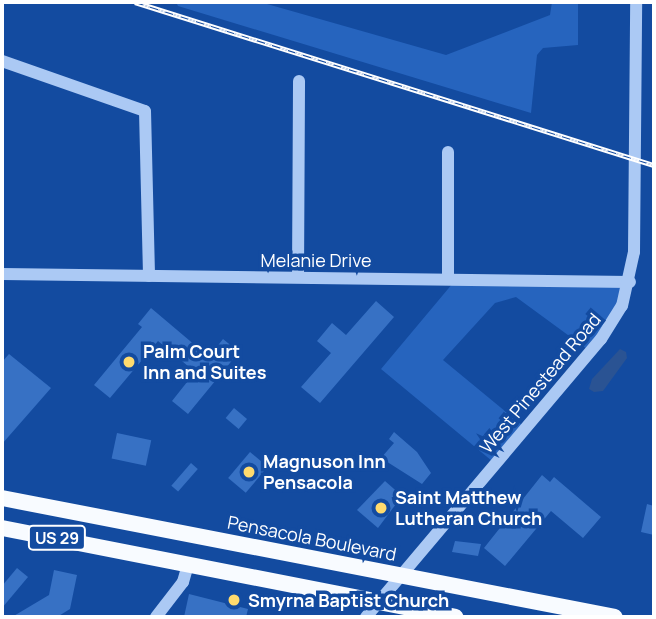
<!DOCTYPE html>
<html>
<head>
<meta charset="utf-8">
<style>
	body { margin:0 }
	#map { position:relative; width:656px; height:619px; overflow:hidden; background:#134ba0; font-family:Manrope,sans-serif }
	div>[style] { position:absolute }
	[style*='--x'] { left:calc(var(--x)*1px); top:calc(var(--y)*1px); width:calc(var(--w)*1px); rotate:calc(var(--a)*1deg) }
	.green>* { inset:0; background:#2664be }
	.water>* { inset:0; background:#2a5393 }
	.building>* { inset:0; background:#3771c4; transform-origin:0 0 }
	.minor>* { height:12px; margin:-6px; padding:0 6px; transform-origin:6px; border-radius:6px; background:#abc9f4 }
	.major>* { height:16px; margin:-8px; padding:0 8px; transform-origin:8px; border-radius:8px; background:#f8fbff }
	.rail>* { height:5px; margin-top:-2.5px; transform-origin:0; background:repeating-linear-gradient(90deg,#134ba0 0 8px,#fff 0 16px); box-sizing:border-box; border-block:2px solid #fff }
	.dots>* { width:19px; height:19px; translate:-50% -50%; box-sizing:border-box; border:4px solid #134ba0; border-radius:50% }
	span { translate:-50% -50%; white-space:nowrap; text-align:center; line-height:1.15; -webkit-text-stroke:7px #134ba0; paint-order:stroke }
	.shield-label span { padding:2px 5px; background:#134ba0; border:2px solid; border-radius:5px; -webkit-text-stroke-width:0 }
	.shield-label { font-size:16px; color:#fff; font-weight:700 }
	.street-label { font-size:18px; color:#fff }
	.poi-label { font-size:18px; color:#fff; font-weight:700 }
	.left { translate:0 -50%; text-align:left }
	.frame { position:absolute; inset:0; border:4px solid #fff; pointer-events:none }
</style>
</head>
<body>
<div id="map">
	<div class="green">
		<i style="clip-path:polygon(176px 2px,260px 2px,446px 55px,550px 15px,552px 2px,578px 2px,578px 45px,543px 48px,537px 55px,531px 113px,178px 6px)"></i>
		<i style="clip-path:polygon(453px 283px,624px 285px,613px 314px,587px 349px,516px 297px,495px 303px,443px 360px,522px 425px,492px 461px,381px 369px)"></i>
	</div>
	<div class="water">
		<i style="clip-path:polygon(620px 349px,626px 352px,627px 358px,603px 391px,594px 392px,589px 389px,592px 379px)"></i>
	</div>
	<div class="building">
		<i style="clip-path:polygon(376px 301px,394px 317px,320px 403px,301px 387px,331px 353px,317px 341px,332px 323px,346px 335px)"></i>
		<i style="clip-path:polygon(151px 308px,209px 357px,223px 339px,239px 352px,188px 414px,172px 401px,195px 372px,158px 341px,110px 398px,94px 385px,142px 327px,138px 324px)"></i>
		<i style="clip-path:polygon(9px 354px,51px 388px,2px 444px,2px 362px)"></i>
		<i style="left:234px;top:408px;width:17px;height:13px;rotate:40deg"></i>
		<i style="clip-path:polygon(394px 432px,417px 452px,431px 473px,422px 484px,381px 458px,394px 443px,389px 439px)"></i>
		<i style="left:117px;top:433px;width:35px;height:26px;rotate:12deg"></i>
		<i style="left:250px;top:452px;width:23px;height:34px;rotate:40deg"></i>
		<i style="left:191px;top:463px;width:9px;height:30px;rotate:41deg"></i>
		<i style="clip-path:polygon(542px 475px,550px 482px,554px 477px,601px 517px,583px 538px,551px 511px,505px 566px,484px 548px)"></i>
		<i style="clip-path:polygon(385px 481px,402px 496px,378px 528px,357px 510px)"></i>
		<i style="clip-path:polygon(647px 504px,654px 506px,654px 535px,641px 532px)"></i>
		<i style="clip-path:polygon(455px 541px,481px 544px,478px 556px,452px 552px)"></i>
		<i style="clip-path:polygon(17px 568px,28px 577px,2px 608px,2px 586px)"></i>
		<i style="clip-path:polygon(54px 570px,77px 575px,70px 609px,57px 617px,12px 617px,49px 595px)"></i>
		<i style="clip-path:polygon(189px 594px,248px 609px,246px 617px,184px 617px)"></i>
	</div>
	<div class="minor">
		<i style="--x:2;--y:61;--w:151;--a:19.3"></i>
		<i style="--x:145;--y:111;--w:165;--a:88.6"></i>
		<i style="--x:448;--y:152;--w:126;--a:90"></i>
		<i style="--x:2;--y:274;--w:628;--a:0.73"></i>
		<i style="--x:298;--y:277;--w:196;--a:-89.7"></i>
		<i style="--x:156;--y:617;--w:44;--a:-52.4"></i>
		<i style="--x:183;--y:582;--w:19;--a:-74"></i>
		<i style="--x:366;--y:617;--w:364;--a:-49.8"></i>
		<i style="--x:601;--y:339;--w:39;--a:-58"></i>
		<i style="--x:622;--y:306;--w:55;--a:-77.5"></i>
		<i style="--x:634;--y:252;--w:250;--a:-89.5"></i>
	</div>
	<div class="major">
		<i style="--x:2;--y:498;--w:624;--a:10.99"></i>
		<i style="--x:2;--y:528;--w:462;--a:11.1"></i>
	</div>
	<div class="rail">
		<i style="--x:135;--y:2;--w:544;--a:17.44"></i>
	</div>
	<div class="dots">
		<i style="left:129px;top:362px;background:#ffdb6e"></i>
		<i style="left:249px;top:472px;background:#ffdb6e"></i>
		<i style="left:381px;top:508px;background:#ffdb6e"></i>
		<i style="left:234px;top:600px;background:#ffdb6e"></i>
	</div>
	<div class="shield-label">
		<span style="left:57px;top:538px">US 29</span>
	</div>
	<div class="street-label">
		<span style="left:316px;top:260px">Melanie Drive</span>
		<span style="left:540px;top:383px;rotate:-50deg">West Pinestead Road</span>
		<span style="left:312px;top:538px;rotate:11deg">Pensacola Boulevard</span>
	</div>
	<div class="poi-label">
		<span class="left" style="left:143px;top:362px">Palm Court<br>Inn and Suites</span>
		<span class="left" style="left:263px;top:472px">Magnuson Inn<br>Pensacola</span>
		<span class="left" style="left:395px;top:508px">Saint Matthew<br>Lutheran Church</span>
		<span class="left" style="left:248px;top:600px">Smyrna Baptist Church</span>
	</div>
	<div class="frame"></div>
</div>
</body>
</html>
